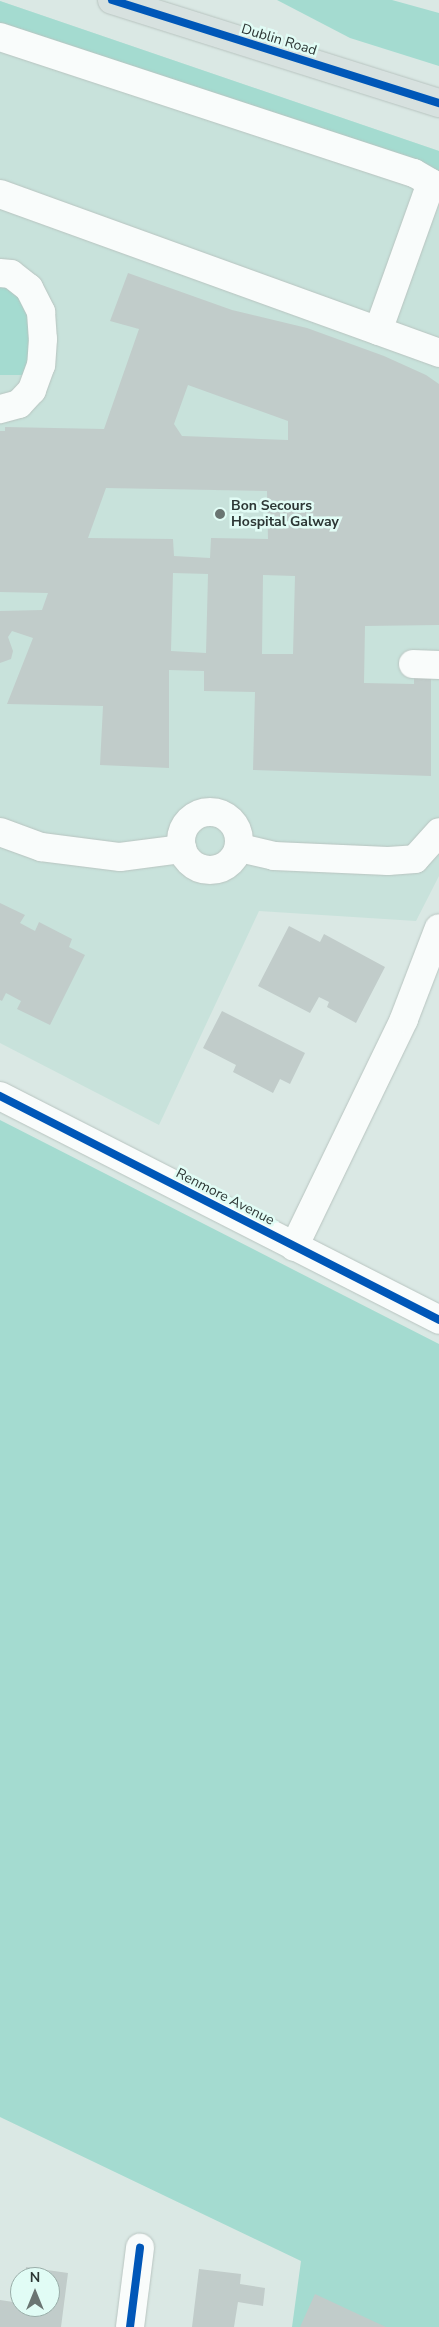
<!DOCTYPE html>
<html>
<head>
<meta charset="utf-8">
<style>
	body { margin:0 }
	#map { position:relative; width:439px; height:2327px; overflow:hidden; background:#dae8e4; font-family:"Nunito Sans",sans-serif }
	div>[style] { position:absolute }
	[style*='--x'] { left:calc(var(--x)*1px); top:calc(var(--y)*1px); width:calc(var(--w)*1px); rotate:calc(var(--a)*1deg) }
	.built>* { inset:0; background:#c8e2db }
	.green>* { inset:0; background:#a4dbd0 }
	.building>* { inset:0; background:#c1ccca }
	.roads { filter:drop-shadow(0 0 1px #b8c4c0) drop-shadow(0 0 1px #b8c4c0) }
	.minor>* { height:28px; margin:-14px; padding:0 14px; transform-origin:14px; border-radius:14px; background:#f9fcfb }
	.minor>.ring { margin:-14px; padding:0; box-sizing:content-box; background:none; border:28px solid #f9fcfb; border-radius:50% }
	.major>* { height:28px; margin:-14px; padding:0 14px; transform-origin:14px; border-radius:14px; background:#d7e1df }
	.cycleway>* { height:8px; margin:-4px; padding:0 4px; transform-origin:4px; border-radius:4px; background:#0057b8 }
	.dots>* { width:14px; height:14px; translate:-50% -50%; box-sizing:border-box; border:2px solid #e1fcf5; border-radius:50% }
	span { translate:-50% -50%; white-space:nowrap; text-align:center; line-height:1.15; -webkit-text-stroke:5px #e1fcf5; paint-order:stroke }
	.street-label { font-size:14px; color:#2d3735 }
	.poi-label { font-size:14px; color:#2d3735; font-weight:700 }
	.left { translate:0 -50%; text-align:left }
	.north { position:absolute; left:10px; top:2267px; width:50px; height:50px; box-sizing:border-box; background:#e1fcf5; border:1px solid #99ada8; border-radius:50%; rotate:0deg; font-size:14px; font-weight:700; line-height:20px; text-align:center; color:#2d3735 }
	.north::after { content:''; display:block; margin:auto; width:18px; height:22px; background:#6a7572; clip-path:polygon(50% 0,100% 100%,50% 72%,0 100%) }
</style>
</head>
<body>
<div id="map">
	<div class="built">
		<i style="clip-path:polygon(0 1px,439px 151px,439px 876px,416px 921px,259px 911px,159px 1125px,0 1043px)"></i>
	</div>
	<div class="green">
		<i style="clip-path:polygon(277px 0,392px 0,439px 13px,439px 66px,350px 38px)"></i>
		<i style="clip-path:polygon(0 1px,439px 151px,439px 171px,0 28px)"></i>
		<i style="clip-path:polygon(0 279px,27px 297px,30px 361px,25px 375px,0 375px)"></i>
		<i style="clip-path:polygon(0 1120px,439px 1344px,439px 2327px,292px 2327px,301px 2261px,0 2117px)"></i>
	</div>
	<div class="building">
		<i style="clip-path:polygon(evenodd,128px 273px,232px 310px,307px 328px,384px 356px,426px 375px,439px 384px,439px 625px,365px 626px,364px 683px,414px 684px,414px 676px,431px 676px,431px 776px,253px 770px,255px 692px,204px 691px,204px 671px,169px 670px,169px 768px,100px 765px,103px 706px,7px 704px,33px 638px,12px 631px,8px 637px,13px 651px,11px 659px,0 663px,0 611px,42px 610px,48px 593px,0 592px,0 431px,5px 431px,5px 427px,104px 429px,139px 329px,110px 321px,128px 273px,188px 385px,288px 421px,288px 440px,182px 436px,174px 424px,188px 385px,128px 273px,106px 488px,267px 491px,268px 539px,211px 538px,210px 558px,174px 556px,173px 539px,88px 538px,106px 488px,128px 273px,173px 573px,208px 574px,206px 653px,171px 651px,173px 573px,128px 273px,263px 575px,295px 576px,293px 654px,262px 654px,263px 575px)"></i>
		<i style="clip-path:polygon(0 903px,25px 915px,20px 923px,35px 931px,39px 922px,72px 939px,69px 947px,85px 955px,50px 1025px,17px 1009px,21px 1001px,6px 993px,2px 1001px,0 1000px)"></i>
		<i style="clip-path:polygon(289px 926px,320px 942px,324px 934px,385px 967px,356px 1023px,327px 1007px,329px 1002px,319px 997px,310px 1013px,258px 986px)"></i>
		<i style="clip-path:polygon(222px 1011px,305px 1053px,290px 1084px,280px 1079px,273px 1093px,233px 1072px,236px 1065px,203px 1048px)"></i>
		<i style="clip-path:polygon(26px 2267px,68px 2273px,61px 2327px,0 2327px,0 2300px,20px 2303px,20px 2307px,50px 2307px,50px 2277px,25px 2277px)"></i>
		<i style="clip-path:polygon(199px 2269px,241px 2274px,240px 2284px,265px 2288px,263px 2306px,238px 2302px,234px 2327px,192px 2327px)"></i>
		<i style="clip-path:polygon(315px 2294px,375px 2322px,386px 2327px,300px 2327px)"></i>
	</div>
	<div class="roads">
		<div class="minor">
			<i style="--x:0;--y:37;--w:436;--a:18.2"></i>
			<i style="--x:414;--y:173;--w:20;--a:30"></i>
			<i style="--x:431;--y:183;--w:157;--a:109.7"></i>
			<i style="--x:0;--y:194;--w:467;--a:19.9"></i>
			<i style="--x:0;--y:273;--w:11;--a:5"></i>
			<i style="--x:11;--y:274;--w:23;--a:38"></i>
			<i style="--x:29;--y:288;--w:27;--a:63"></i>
			<i style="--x:41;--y:312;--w:27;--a:86"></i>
			<i style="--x:43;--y:339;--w:26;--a:94"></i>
			<i style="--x:41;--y:365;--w:27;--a:110"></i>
			<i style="--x:32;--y:390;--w:19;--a:133"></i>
			<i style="--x:19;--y:404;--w:20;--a:165"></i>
			<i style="--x:413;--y:664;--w:26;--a:2"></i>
			<i class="ring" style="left:181px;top:812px;width:30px;height:30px"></i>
			<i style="--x:0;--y:832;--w:44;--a:20.1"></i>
			<i style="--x:41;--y:847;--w:80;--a:7.2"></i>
			<i style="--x:120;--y:857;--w:63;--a:-7.4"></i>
			<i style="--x:240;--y:848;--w:35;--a:13"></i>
			<i style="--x:274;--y:856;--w:114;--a:2.5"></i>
			<i style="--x:388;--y:861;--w:27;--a:-4"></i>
			<i style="--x:415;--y:859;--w:36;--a:-48"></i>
			<i style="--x:0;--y:1096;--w:493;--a:27"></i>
			<i style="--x:294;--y:1247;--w:253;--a:-64.2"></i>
			<i style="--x:404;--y:1019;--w:97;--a:-69"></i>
			<i style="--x:130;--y:2327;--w:80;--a:-82.8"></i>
		</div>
		<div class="major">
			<i style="--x:112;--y:0;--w:343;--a:17.5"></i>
		</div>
	</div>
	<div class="cycleway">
		<i style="--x:112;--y:0;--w:343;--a:17.5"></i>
		<i style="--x:0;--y:1096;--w:493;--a:27"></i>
		<i style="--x:130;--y:2327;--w:80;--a:-82.8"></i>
	</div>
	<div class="dots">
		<i style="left:220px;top:514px;background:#6a7572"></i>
	</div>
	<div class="street-label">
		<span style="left:279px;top:40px;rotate:17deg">Dublin Road</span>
		<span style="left:225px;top:1197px;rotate:27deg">Renmore Avenue</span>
	</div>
	<div class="poi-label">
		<span class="left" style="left:231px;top:514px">Bon Secours<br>Hospital Galway</span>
	</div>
	<div class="north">N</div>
</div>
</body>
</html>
